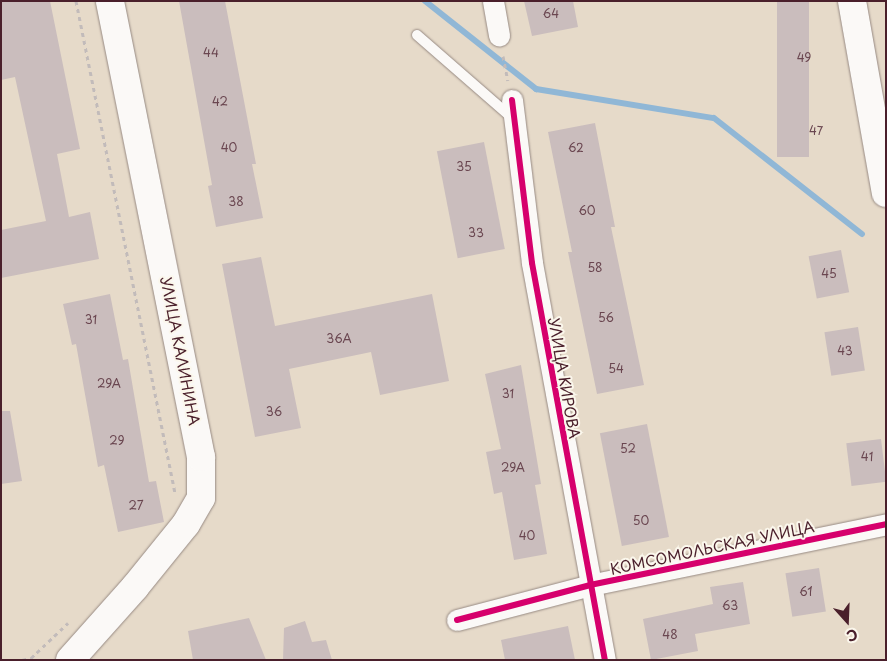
<!DOCTYPE html>
<html>
<head>
<meta charset="utf-8">
<style>
	body { margin:0 }
	#map { position:relative; width:887px; height:661px; overflow:hidden; background:#e6dac9; font-family:"Playpen Sans",sans-serif }
	div>[style] { position:absolute }
	[style*='--x'] { left:calc(var(--x)*1px); top:calc(var(--y)*1px); width:calc(var(--w)*1px); rotate:calc(var(--a)*1deg) }
	.stream>* { height:6px; margin:-3px; padding:0 3px; transform-origin:3px; border-radius:3px; background:#90b7d6 }
	.building>* { inset:0; background:#cabdbd; transform-origin:0 0 }
	.path>* { height:3px; margin-top:-1.5px; transform-origin:0; background:repeating-linear-gradient(90deg,#c2bbba 0 4px,transparent 0 8px) }
	.roads { filter:drop-shadow(0 0 1px #978a83) drop-shadow(0 0 1px #978a83) }
	.lane>* { height:10px; margin:-5px; padding:0 5px; transform-origin:5px; border-radius:5px; background:#fbf9f7 }
	.street>* { height:21px; margin:-10.5px; padding:0 10.5px; transform-origin:10.5px; border-radius:10.5px; background:#fbf9f7 }
	.secondary>* { height:28px; margin:-14px; padding:0 14px; transform-origin:14px; border-radius:14px; background:#fbf9f7 }
	.primary>* { height:28px; margin:-14px; padding:0 14px; transform-origin:14px; border-radius:14px; background:#fbf9f7 }
	.cycleway>* { height:6px; margin:-3px; padding:0 3px; transform-origin:3px; border-radius:3px; background:#d6006c }
	span { translate:-50% -50%; white-space:nowrap; text-align:center; line-height:1.15; -webkit-text-stroke:4px #fbf7ec; paint-order:stroke }
	.number-label { font-size:12px; color:#6a4650 }
	.number-label span { -webkit-text-stroke-width:0 }
	.street-label { font-size:15px; color:#4a1f2b }
	.frame { position:absolute; inset:0; border:2px solid #4a1f2b; pointer-events:none }
	.north { position:absolute; left:822px; top:596px; width:50px; height:50px; -webkit-text-stroke:4px #fbf7ec; paint-order:stroke; rotate:160deg; font-size:14px; font-weight:700; line-height:20px; text-align:center; color:#4a1f2b }
	.north::after { content:''; display:block; margin:auto; width:18px; height:22px; background:#4a1f2b; clip-path:polygon(50% 0,100% 100%,50% 72%,0 100%) }
</style>
</head>
<body>
<div id="map">
	<div class="stream">
		<i style="--x:425;--y:1;--w:142;--a:38.4"></i>
		<i style="--x:536;--y:89;--w:180;--a:9.3"></i>
		<i style="--x:714;--y:118;--w:188;--a:38.1"></i>
	</div>
	<div class="building">
		<i style="clip-path:polygon(1px 1px,50px 1px,80px 149px,57px 154px,69px 217px,90px 212px,99px 259px,1px 278px,1px 230px,46px 221px,15px 77px,1px 80px)"></i>
		<i style="clip-path:polygon(179px 1px,225px 1px,256px 164px,252px 164px,263px 218px,216px 227px,208px 186px,212px 185px)"></i>
		<i style="clip-path:polygon(524px 1px,573px 1px,578px 27px,532px 36px)"></i>
		<i style="left:777px;top:1px;width:32px;height:156px"></i>
		<i style="clip-path:polygon(595px 123px,615px 227px,611px 227px,644px 385px,597px 394px,568px 252px,572px 252px,548px 132px)"></i>
		<i style="left:484px;top:142px;width:109px;height:48px;rotate:79deg"></i>
		<i style="left:841px;top:250px;width:43px;height:33px;rotate:79deg"></i>
		<i style="clip-path:polygon(261px 257px,275px 326px,432px 294px,449px 381px,380px 395px,371px 352px,289px 369px,301px 428px,255px 437px,222px 264px)"></i>
		<i style="clip-path:polygon(110px 294px,123px 360px,128px 359px,149px 482px,156px 481px,164px 522px,118px 532px,104px 465px,98px 467px,76px 344px,72px 345px,63px 304px)"></i>
		<i style="left:858px;top:327px;width:44px;height:34px;rotate:81deg"></i>
		<i style="clip-path:polygon(521px 365px,541px 484px,535px 485px,547px 554px,514px 560px,502px 492px,494px 494px,486px 452px,501px 449px,485px 374px)"></i>
		<i style="clip-path:polygon(1px 411px,10px 411px,22px 481px,1px 484px)"></i>
		<i style="left:647px;top:424px;width:115px;height:48px;rotate:79deg"></i>
		<i style="left:881px;top:439px;width:43px;height:35px;rotate:83deg"></i>
		<i style="left:819px;top:568px;width:44px;height:34px;rotate:81deg"></i>
		<i style="clip-path:polygon(743px 582px,750px 624px,695px 634px,698px 651px,651px 660px,643px 619px,713px 604px,710px 587px)"></i>
		<i style="clip-path:polygon(249px 618px,266px 660px,193px 660px,188px 631px)"></i>
		<i style="clip-path:polygon(305px 621px,312px 642px,326px 640px,332px 660px,283px 660px,284px 628px)"></i>
		<i style="clip-path:polygon(568px 626px,575px 660px,505px 660px,501px 640px)"></i>
	</div>
	<div class="path">
		<i style="--x:76;--y:1;--w:502;--a:78.62"></i>
		<i style="--x:503;--y:56;--w:25;--a:79"></i>
		<i style="--x:22;--y:660;--w:9;--a:-13"></i>
		<i style="--x:31;--y:658;--w:51;--a:-43.4"></i>
	</div>
	<div class="roads">
		<div class="lane">
			<i style="--x:417;--y:35;--w:126;--a:41.1"></i>
		</div>
		<div class="street">
			<i style="--x:493;--y:1;--w:35;--a:80"></i>
			<i style="--x:512;--y:100;--w:164;--a:83"></i>
			<i style="--x:532;--y:263;--w:404;--a:79.6"></i>
			<i style="--x:457;--y:620;--w:138;--a:-14.7"></i>
			<i style="--x:590;--y:585;--w:302;--a:-11.6"></i>
		</div>
		<div class="secondary">
			<i style="--x:852;--y:1;--w:195;--a:80"></i>
		</div>
		<div class="primary">
			<i style="--x:70;--y:660;--w:98;--a:-48.3"></i>
			<i style="--x:135;--y:587;--w:81;--a:-51"></i>
			<i style="--x:186;--y:524;--w:30;--a:-60"></i>
			<i style="--x:201;--y:498;--w:41;--a:-90"></i>
			<i style="--x:201;--y:457;--w:465;--a:-101.3"></i>
		</div>
	</div>
	<div class="cycleway">
		<i style="--x:512;--y:100;--w:164;--a:83"></i>
		<i style="--x:532;--y:263;--w:404;--a:79.6"></i>
		<i style="--x:457;--y:620;--w:138;--a:-14.7"></i>
		<i style="--x:590;--y:585;--w:302;--a:-11.6"></i>
	</div>
	<div class="number-label">
		<span style="left:551px;top:14px">64</span>
		<span style="left:211px;top:53px">44</span>
		<span style="left:804px;top:58px">49</span>
		<span style="left:220px;top:102px">42</span>
		<span style="left:816px;top:131px">47</span>
		<span style="left:229px;top:148px">40</span>
		<span style="left:576px;top:148px">62</span>
		<span style="left:464px;top:167px">35</span>
		<span style="left:236px;top:202px">38</span>
		<span style="left:587px;top:211px">60</span>
		<span style="left:476px;top:233px">33</span>
		<span style="left:595px;top:268px">58</span>
		<span style="left:829px;top:274px">45</span>
		<span style="left:606px;top:318px">56</span>
		<span style="left:91px;top:320px">31</span>
		<span style="left:339px;top:339px">36А</span>
		<span style="left:845px;top:351px">43</span>
		<span style="left:616px;top:369px">54</span>
		<span style="left:109px;top:384px">29А</span>
		<span style="left:508px;top:394px">31</span>
		<span style="left:274px;top:412px">36</span>
		<span style="left:117px;top:441px">29</span>
		<span style="left:628px;top:449px">52</span>
		<span style="left:867px;top:457px">41</span>
		<span style="left:513px;top:468px">29А</span>
		<span style="left:136px;top:506px">27</span>
		<span style="left:641px;top:521px">50</span>
		<span style="left:527px;top:536px">40</span>
		<span style="left:806px;top:592px">61</span>
		<span style="left:730px;top:606px">63</span>
		<span style="left:670px;top:635px">48</span>
	</div>
	<div class="street-label">
		<span style="left:181px;top:351px;rotate:79deg">УЛИЦА КАЛИНИНА</span>
		<span style="left:565px;top:378px;rotate:80deg">УЛИЦА КИРОВА</span>
		<span style="left:712px;top:547px;rotate:-12deg">КОМСОМОЛЬСКАЯ УЛИЦА</span>
	</div>
	<div class="frame"></div>
	<div class="north">С</div>
</div>
</body>
</html>
